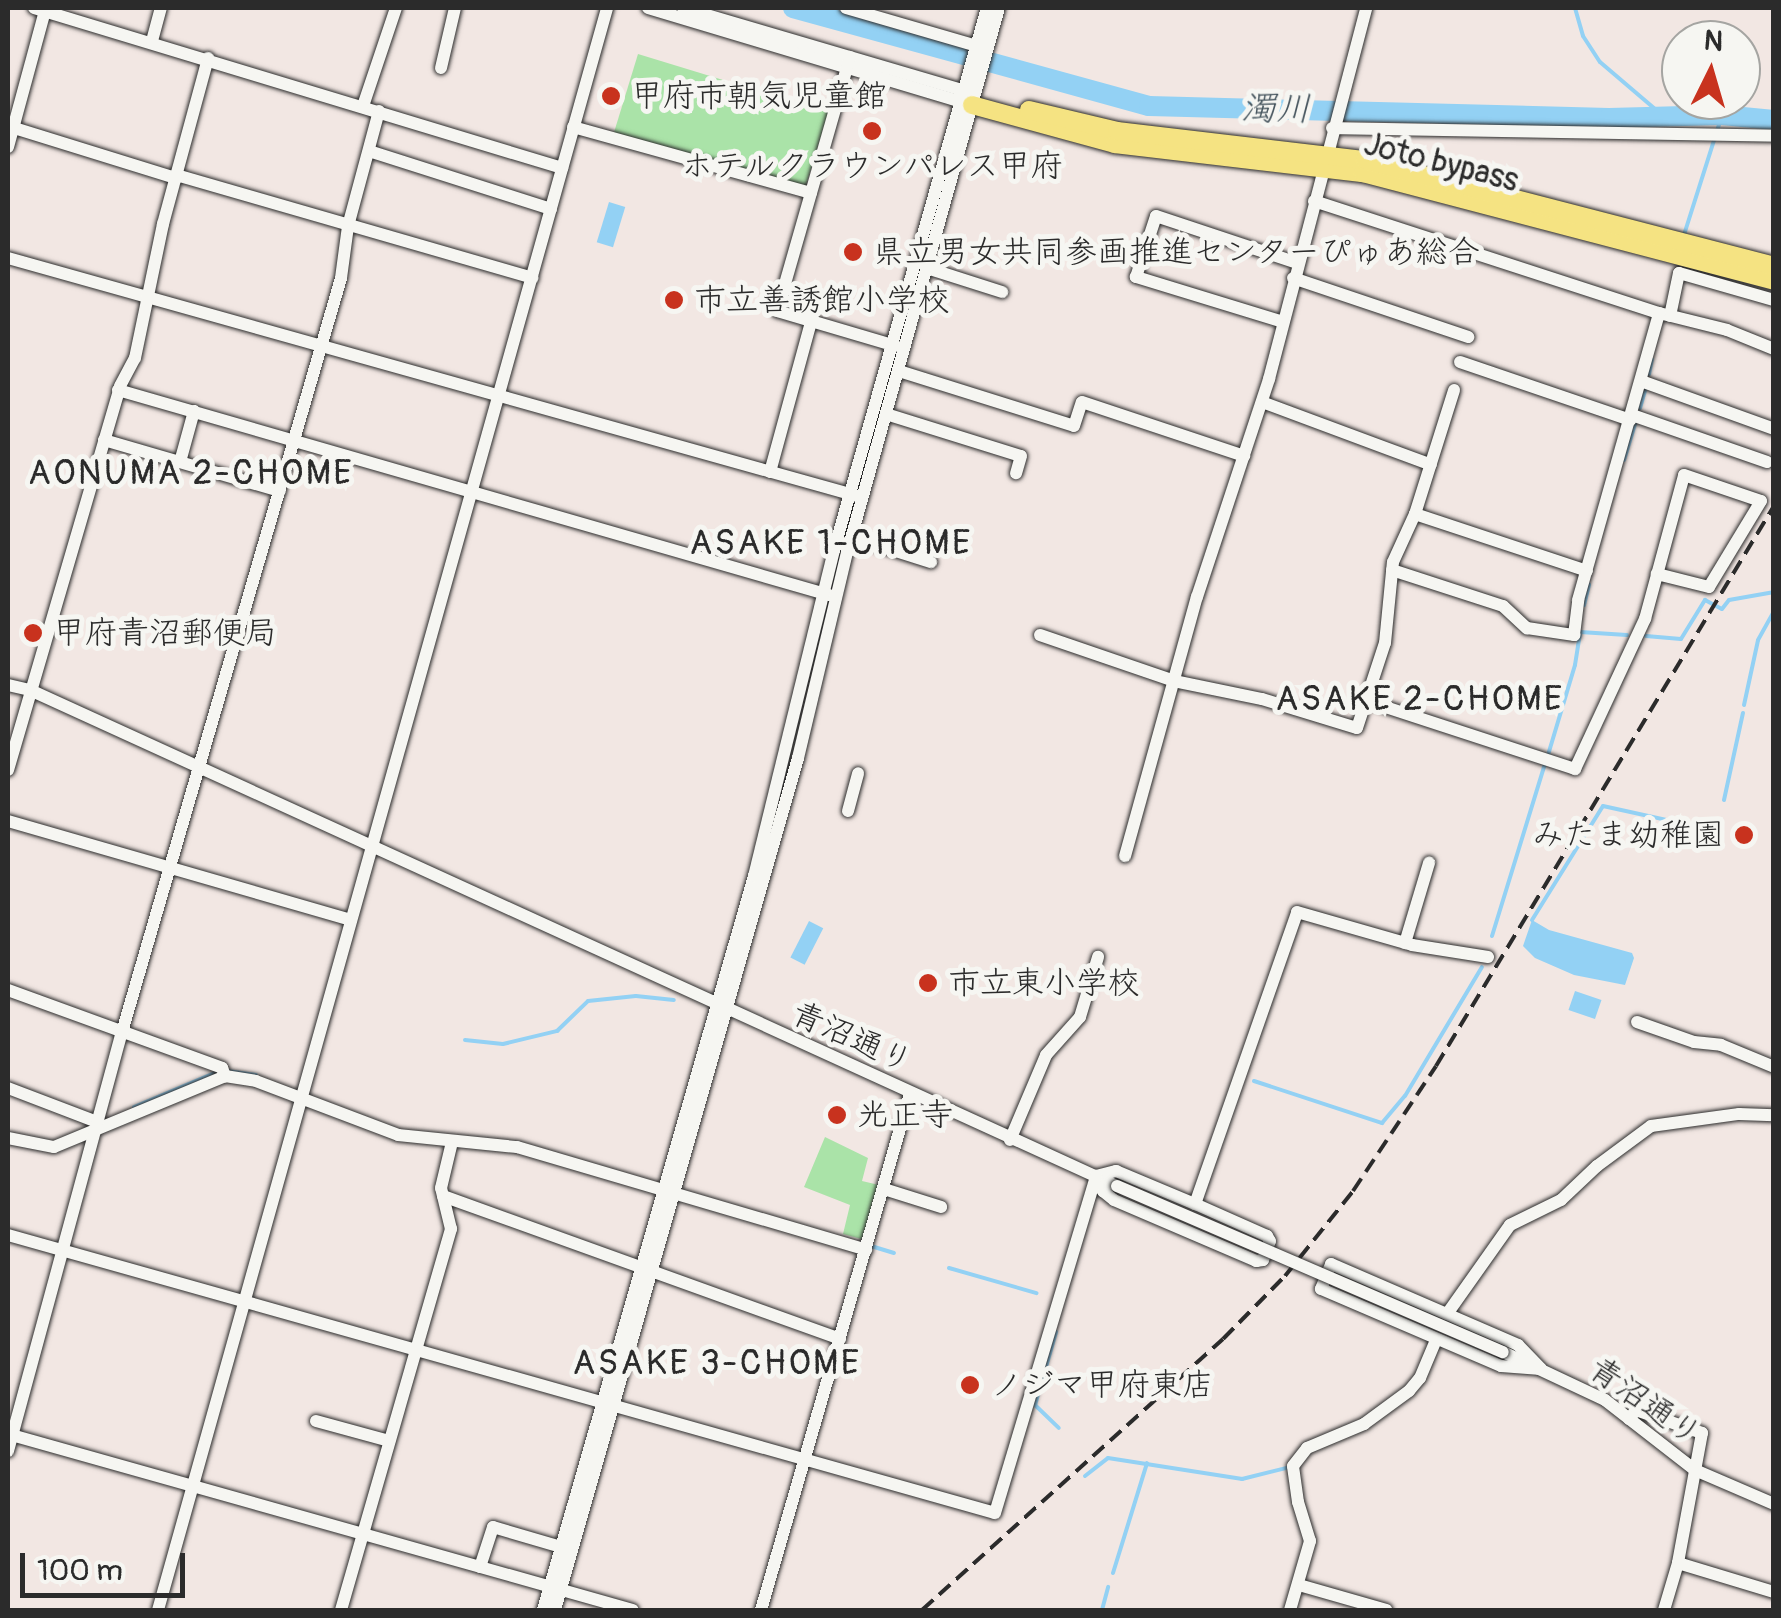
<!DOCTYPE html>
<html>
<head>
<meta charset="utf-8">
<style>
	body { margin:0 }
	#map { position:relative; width:1781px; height:1618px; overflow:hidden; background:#f2e7e3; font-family:Pangolin,"Klee One",sans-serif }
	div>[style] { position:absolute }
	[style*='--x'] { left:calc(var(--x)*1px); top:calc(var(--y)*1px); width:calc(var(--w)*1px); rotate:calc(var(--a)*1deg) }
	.green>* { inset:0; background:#aae3a8; transform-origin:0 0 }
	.water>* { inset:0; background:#93d1f4; transform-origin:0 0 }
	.stream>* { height:4px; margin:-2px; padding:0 2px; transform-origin:2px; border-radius:2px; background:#93d1f4 }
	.river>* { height:20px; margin:-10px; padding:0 10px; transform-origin:10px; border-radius:10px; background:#93d1f4 }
	.roads { filter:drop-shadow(0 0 2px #2b2b2b) drop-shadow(0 0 2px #2b2b2b) }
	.minor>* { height:12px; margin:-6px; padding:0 6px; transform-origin:6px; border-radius:6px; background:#f6f6f2 }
	.highway>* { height:18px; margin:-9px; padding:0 9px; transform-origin:9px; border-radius:9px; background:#f5e382 }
	.rail>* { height:4px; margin-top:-2px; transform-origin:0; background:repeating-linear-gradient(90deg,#2b2b2b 0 15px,transparent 0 23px) }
	.bridges { filter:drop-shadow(0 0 2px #2b2b2b) drop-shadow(0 0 2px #2b2b2b) }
	.minor-bridge>* { height:12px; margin:-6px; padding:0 6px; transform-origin:6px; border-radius:6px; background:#f6f6f2 }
	.dots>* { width:28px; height:28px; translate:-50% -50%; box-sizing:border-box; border:5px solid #f6f6f2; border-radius:50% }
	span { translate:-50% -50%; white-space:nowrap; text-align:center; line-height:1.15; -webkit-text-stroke:10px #f6f6f2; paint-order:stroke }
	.poi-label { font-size:32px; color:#2b2b2b }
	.left { translate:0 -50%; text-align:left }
	.right { translate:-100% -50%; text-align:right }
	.street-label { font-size:32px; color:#2b2b2b }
	.water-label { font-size:35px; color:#45545d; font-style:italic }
	.neighbourhood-label { font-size:35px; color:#2b2b2b; letter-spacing:2.5px }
	.frame { position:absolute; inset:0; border:10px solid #2b2b2b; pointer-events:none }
	.north { position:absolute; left:1661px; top:20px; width:100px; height:100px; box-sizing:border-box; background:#f6f6f2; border:2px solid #a5a5a2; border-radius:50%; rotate:5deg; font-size:28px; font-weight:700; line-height:40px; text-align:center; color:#2b2b2b }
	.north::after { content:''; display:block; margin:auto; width:35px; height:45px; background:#c8321e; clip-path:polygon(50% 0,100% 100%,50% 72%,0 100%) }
	.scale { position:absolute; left:20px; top:1553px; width:165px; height:45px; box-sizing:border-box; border:5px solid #2b2b2b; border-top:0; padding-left:12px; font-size:30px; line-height:35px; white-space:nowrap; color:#2b2b2b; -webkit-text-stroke:8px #f6f6f2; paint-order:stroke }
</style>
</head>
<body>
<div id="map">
	<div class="green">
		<i style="left:638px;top:54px;width:199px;height:84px;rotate:17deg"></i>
		<i style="clip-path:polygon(825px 1137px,868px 1158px,862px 1181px,879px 1185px,865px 1240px,843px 1234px,850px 1205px,804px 1187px)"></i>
	</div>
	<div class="water">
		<i style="left:609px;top:202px;width:17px;height:42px;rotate:17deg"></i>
		<i style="clip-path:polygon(1532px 920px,1549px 930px,1632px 953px,1634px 958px,1625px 985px,1574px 975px,1535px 958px,1523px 946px)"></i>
		<i style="left:809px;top:921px;width:16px;height:41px;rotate:27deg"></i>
		<i style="left:1575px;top:991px;width:28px;height:20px;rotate:19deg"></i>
	</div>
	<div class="stream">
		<i style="--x:1575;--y:8;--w:29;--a:74"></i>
		<i style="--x:1583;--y:36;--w:31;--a:57"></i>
		<i style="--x:1600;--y:62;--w:82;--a:40.5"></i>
		<i style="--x:1683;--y:238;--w:129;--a:-72.4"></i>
		<i style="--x:1649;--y:374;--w:15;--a:-79"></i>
		<i style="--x:1640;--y:408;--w:22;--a:-74"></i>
		<i style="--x:1624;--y:460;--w:39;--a:-73"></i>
		<i style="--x:1584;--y:605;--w:21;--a:-76"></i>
		<i style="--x:1580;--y:632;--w:47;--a:3.7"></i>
		<i style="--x:1646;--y:636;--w:35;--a:5"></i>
		<i style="--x:1681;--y:639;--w:46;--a:-58.4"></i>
		<i style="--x:1705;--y:600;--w:19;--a:28"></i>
		<i style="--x:1722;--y:609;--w:11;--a:-52"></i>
		<i style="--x:1729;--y:600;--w:46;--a:-10.1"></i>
		<i style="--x:1744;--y:705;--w:66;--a:-77.8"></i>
		<i style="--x:1758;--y:640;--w:33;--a:-61"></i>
		<i style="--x:1548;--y:755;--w:94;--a:-73.3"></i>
		<i style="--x:1575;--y:665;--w:31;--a:-81"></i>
		<i style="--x:1724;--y:800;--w:89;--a:-77.7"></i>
		<i style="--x:1532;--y:920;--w:134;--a:-58.1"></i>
		<i style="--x:1603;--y:806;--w:117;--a:12.4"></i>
		<i style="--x:1492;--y:936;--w:180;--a:-72.9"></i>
		<i style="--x:465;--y:1040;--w:38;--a:6"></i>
		<i style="--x:503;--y:1044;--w:56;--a:-13.5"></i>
		<i style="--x:557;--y:1031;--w:43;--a:-44.1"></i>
		<i style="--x:588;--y:1001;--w:48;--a:-5.9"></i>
		<i style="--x:636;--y:996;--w:38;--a:6"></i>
		<i style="--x:227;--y:1071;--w:29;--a:8"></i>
		<i style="--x:1254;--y:1081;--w:135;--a:18.2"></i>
		<i style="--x:1382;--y:1123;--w:35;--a:-50"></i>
		<i style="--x:1405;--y:1096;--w:150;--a:-59.2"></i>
		<i style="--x:134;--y:1107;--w:90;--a:-22.9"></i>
		<i style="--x:871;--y:1246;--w:24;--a:17"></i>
		<i style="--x:949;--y:1268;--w:91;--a:16"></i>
		<i style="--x:1056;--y:1332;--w:76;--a:106"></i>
		<i style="--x:1035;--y:1405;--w:33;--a:44"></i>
		<i style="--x:1085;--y:1476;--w:29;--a:-38"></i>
		<i style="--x:1108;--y:1458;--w:136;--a:8.9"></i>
		<i style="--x:1242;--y:1479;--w:45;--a:-14"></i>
		<i style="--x:1113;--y:1573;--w:115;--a:-72.8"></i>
		<i style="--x:1102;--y:1610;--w:24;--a:-75"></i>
	</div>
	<div class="river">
		<i style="--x:793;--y:8;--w:369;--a:15.4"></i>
		<i style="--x:1149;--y:106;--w:460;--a:1.5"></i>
		<i style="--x:1609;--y:118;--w:113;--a:-1.5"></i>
		<i style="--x:1722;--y:115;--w:52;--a:5.5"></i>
	</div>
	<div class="roads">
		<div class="minor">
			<i style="--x:34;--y:8;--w:552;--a:16.86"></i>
			<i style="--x:648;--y:8;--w:331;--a:16.7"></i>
			<i style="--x:683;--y:8;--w:297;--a:16.4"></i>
			<i style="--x:846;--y:8;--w:140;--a:16.2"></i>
			<i style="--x:152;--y:41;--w:34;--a:-75"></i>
			<i style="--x:850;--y:57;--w:264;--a:106"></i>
			<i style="--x:777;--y:311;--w:124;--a:16.4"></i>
			<i style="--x:441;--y:68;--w:62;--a:-76.9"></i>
			<i style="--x:363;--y:106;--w:103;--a:-71.4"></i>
			<i style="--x:11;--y:127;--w:173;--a:17.2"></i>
			<i style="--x:573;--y:127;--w:247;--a:15.5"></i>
			<i style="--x:1332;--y:128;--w:442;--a:1"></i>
			<i style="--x:8;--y:147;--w:141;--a:-74.8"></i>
			<i style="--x:369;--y:151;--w:191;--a:17.7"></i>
			<i style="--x:176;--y:175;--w:371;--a:16.1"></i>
			<i style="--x:1314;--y:201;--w:363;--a:18"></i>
			<i style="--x:1659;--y:313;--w:70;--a:14"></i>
			<i style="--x:1727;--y:330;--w:51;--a:22"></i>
			<i style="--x:8;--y:258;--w:882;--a:15.66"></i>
			<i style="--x:927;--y:268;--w:79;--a:17.7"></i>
			<i style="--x:1293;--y:278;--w:185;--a:18.6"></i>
			<i style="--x:1670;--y:316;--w:44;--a:-78.2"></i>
			<i style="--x:1679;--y:273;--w:99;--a:15.9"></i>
			<i style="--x:1280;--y:321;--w:151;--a:-163"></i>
			<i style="--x:1136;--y:277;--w:64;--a:-71.8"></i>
			<i style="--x:1156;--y:216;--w:149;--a:18.4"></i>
			<i style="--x:1460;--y:362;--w:180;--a:18.8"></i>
			<i style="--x:899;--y:371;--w:183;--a:17.4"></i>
			<i style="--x:1074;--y:426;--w:25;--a:-72"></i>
			<i style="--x:1082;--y:402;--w:171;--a:18.4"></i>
			<i style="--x:1641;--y:381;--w:141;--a:19.8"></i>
			<i style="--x:118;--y:390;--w:740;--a:16.08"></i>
			<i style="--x:1262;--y:402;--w:180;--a:20.4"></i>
			<i style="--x:886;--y:414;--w:141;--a:17.3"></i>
			<i style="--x:1021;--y:456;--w:18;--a:106"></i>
			<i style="--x:1632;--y:415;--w:143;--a:19.2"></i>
			<i style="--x:104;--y:440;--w:183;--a:16.2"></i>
			<i style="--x:180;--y:462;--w:53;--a:-74.6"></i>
			<i style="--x:770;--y:472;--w:156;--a:-74.7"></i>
			<i style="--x:1415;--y:514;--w:181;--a:18.3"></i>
			<i style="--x:852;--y:537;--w:83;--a:17.6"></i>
			<i style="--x:1392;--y:570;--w:117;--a:18"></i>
			<i style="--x:1503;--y:606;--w:33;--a:43"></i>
			<i style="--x:1527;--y:628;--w:48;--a:8.5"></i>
			<i style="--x:1574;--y:635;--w:35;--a:-83"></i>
			<i style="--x:1578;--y:600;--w:298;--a:-74.2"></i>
			<i style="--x:1040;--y:635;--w:142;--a:18.9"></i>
			<i style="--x:1174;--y:681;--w:90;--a:11.6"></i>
			<i style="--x:1262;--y:699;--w:99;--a:17"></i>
			<i style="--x:1357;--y:728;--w:89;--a:-71.8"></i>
			<i style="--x:1385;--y:643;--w:81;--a:-84.4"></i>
			<i style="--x:1393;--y:562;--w:53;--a:-65.4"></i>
			<i style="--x:1415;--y:514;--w:130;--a:-72.5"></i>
			<i style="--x:8;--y:685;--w:23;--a:13"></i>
			<i style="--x:30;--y:690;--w:1195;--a:24.53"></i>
			<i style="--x:1367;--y:701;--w:219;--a:18.1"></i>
			<i style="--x:1575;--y:769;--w:166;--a:-65"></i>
			<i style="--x:1645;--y:619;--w:149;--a:-74.8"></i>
			<i style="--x:1684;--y:475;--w:81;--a:18.7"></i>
			<i style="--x:1761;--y:501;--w:100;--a:121.2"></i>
			<i style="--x:1709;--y:587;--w:54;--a:-166"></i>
			<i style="--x:8;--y:770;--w:400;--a:-73.7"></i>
			<i style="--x:120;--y:386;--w:32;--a:-62"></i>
			<i style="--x:135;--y:358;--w:137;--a:-78.2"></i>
			<i style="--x:163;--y:224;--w:172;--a:-74.8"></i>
			<i style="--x:848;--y:811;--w:39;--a:-75"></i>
			<i style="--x:8;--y:821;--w:357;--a:16.1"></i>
			<i style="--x:1125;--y:856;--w:269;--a:-74.5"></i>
			<i style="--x:1197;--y:597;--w:230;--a:-71.7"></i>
			<i style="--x:1269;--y:379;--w:383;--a:-75.3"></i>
			<i style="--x:1405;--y:943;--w:84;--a:-73.3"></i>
			<i style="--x:8;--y:990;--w:228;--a:20"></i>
			<i style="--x:222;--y:1068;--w:9;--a:69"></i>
			<i style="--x:225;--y:1076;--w:31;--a:9"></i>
			<i style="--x:256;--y:1081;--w:152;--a:20.8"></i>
			<i style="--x:398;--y:1135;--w:120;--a:5.8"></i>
			<i style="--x:517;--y:1147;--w:364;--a:16.4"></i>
			<i style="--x:1637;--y:1022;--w:60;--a:19.3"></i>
			<i style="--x:1694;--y:1042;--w:27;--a:6"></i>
			<i style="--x:1721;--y:1045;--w:57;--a:22.5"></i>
			<i style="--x:8;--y:1088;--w:95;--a:20.9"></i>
			<i style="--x:8;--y:1138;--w:47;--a:11.1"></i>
			<i style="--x:54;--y:1147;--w:185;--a:-22.5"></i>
			<i style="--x:1010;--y:1140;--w:92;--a:-67"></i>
			<i style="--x:1046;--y:1055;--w:51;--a:-48.2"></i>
			<i style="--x:1080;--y:1017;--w:63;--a:-73.3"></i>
			<i style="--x:1096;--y:1176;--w:21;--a:-14"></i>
			<i style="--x:1116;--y:1171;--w:86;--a:22.7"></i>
			<i style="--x:1195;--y:1204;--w:309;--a:-70.7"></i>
			<i style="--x:1297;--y:912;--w:120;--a:16"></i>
			<i style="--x:1412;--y:945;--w:77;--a:9"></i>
			<i style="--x:1096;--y:1176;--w:17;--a:65"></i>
			<i style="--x:1103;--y:1191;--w:14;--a:39"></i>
			<i style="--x:1114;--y:1200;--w:155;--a:23.2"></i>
			<i style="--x:1256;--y:1261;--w:7;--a:-8"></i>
			<i style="--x:1263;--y:1260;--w:20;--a:-70"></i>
			<i style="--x:1270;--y:1241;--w:6;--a:-121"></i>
			<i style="--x:1267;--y:1236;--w:79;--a:-156"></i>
			<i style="--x:884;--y:1189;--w:60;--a:17.5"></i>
			<i style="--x:443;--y:1196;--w:422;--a:19.8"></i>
			<i style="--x:8;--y:1235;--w:1025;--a:15.73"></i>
			<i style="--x:995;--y:1513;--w:352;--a:-73.3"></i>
			<i style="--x:1331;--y:1264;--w:204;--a:23.4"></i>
			<i style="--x:1518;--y:1345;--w:33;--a:46"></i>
			<i style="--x:1541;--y:1369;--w:40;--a:-175.7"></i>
			<i style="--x:1501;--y:1366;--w:196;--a:-156.8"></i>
			<i style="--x:1321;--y:1289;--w:27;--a:-68"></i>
			<i style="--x:1447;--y:1314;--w:109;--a:-54.7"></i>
			<i style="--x:1510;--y:1225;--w:57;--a:-26.1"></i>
			<i style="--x:1561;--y:1200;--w:50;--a:-43.4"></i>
			<i style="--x:1597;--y:1166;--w:67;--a:-36.5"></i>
			<i style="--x:1651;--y:1126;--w:89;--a:-7.8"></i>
			<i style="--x:1739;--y:1114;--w:35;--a:2"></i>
			<i style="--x:1503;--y:1352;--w:113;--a:25.2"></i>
			<i style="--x:1605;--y:1400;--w:114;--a:37.9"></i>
			<i style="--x:1695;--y:1470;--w:86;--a:23.3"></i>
			<i style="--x:1629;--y:1419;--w:11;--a:-52"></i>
			<i style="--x:1636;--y:1410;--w:70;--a:19.2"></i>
			<i style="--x:1702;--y:1433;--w:132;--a:100.5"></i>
			<i style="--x:1678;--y:1563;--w:49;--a:106.6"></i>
			<i style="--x:316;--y:1421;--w:76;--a:15.3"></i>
			<i style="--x:8;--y:1434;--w:649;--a:15.73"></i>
			<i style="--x:8;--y:1451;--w:434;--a:-74.8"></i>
			<i style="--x:122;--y:1032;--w:785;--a:-73.8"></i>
			<i style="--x:341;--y:278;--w:52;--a:-82.3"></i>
			<i style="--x:348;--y:226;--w:119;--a:-74.9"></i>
			<i style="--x:1678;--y:1563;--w:100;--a:16.8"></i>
			<i style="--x:480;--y:1567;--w:42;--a:-72"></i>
			<i style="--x:493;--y:1527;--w:71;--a:16.4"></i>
			<i style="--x:1299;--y:1585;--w:91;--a:16"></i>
			<i style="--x:158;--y:1610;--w:1664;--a:-74.34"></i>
			<i style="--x:341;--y:1610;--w:397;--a:-73.9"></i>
			<i style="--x:451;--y:1229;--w:42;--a:-103.7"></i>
			<i style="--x:441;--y:1188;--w:47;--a:-76.6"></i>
			<i style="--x:543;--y:1610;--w:764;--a:-73.96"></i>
			<i style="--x:754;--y:876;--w:336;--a:-76.2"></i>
			<i style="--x:834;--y:550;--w:563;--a:-74.24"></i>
			<i style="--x:555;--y:1610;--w:886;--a:-74.08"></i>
			<i style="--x:798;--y:758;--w:211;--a:-76.6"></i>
			<i style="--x:847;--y:553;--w:566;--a:-74.42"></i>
			<i style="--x:761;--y:1610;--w:537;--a:-73.89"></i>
			<i style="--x:1290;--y:1610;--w:72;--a:-73.8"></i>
			<i style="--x:1310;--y:1541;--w:41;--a:-107.1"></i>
			<i style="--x:1298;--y:1502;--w:36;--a:-98"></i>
			<i style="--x:1293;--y:1466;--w:23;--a:-52"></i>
			<i style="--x:1307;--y:1448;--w:62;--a:-22.8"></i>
			<i style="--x:1364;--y:1424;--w:56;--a:-36.3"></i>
			<i style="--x:1409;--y:1391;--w:17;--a:-50"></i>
			<i style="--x:1420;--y:1378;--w:41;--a:-67.2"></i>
		</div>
		<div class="highway">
			<i style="--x:972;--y:105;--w:148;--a:15.3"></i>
			<i style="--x:1115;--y:144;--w:250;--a:6.7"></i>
			<i style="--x:1363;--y:173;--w:425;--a:14.7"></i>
			<i style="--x:1029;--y:110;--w:90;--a:13.4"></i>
			<i style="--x:1117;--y:131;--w:250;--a:6.7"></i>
			<i style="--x:1365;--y:160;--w:423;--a:14.5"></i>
		</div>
	</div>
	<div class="rail">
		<i style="--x:922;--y:1610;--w:405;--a:-42"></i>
		<i style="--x:1223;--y:1339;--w:88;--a:-45.5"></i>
		<i style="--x:1285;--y:1276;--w:109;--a:-51.3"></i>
		<i style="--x:1353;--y:1191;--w:150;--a:-56.4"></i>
		<i style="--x:1436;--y:1066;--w:654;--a:-58.89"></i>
	</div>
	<div class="bridges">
		<div class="minor-bridge">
			<i style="--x:1117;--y:1186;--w:420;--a:23.3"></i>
		</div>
	</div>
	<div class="dots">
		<i style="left:611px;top:96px;background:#c8321e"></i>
		<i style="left:872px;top:131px;background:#c8321e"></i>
		<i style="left:853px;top:252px;background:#c8321e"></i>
		<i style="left:674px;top:300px;background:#c8321e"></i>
		<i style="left:33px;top:633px;background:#c8321e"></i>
		<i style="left:1744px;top:835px;background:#c8321e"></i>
		<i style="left:928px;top:983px;background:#c8321e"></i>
		<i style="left:837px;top:1115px;background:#c8321e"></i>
		<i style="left:970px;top:1385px;background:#c8321e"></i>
	</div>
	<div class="poi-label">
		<span class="left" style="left:631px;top:96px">甲府市朝気児童館</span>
		<span style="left:872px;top:166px">ホテルクラウンパレス甲府</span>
		<span class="left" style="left:873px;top:252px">県立男女共同参画推進センターぴゅあ総合</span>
		<span class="left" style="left:694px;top:300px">市立善誘館小学校</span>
		<span class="left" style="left:53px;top:633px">甲府青沼郵便局</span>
		<span class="right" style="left:1724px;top:835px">みたま幼稚園</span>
		<span class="left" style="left:948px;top:983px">市立東小学校</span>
		<span class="left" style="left:857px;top:1115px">光正寺</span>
		<span class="left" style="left:990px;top:1385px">ノジマ甲府東店</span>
	</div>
	<div class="street-label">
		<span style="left:1441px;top:163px;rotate:14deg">Joto bypass</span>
		<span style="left:852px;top:1038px;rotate:24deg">青沼通り</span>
		<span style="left:1645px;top:1402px;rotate:35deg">青沼通り</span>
	</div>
	<div class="water-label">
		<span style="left:1276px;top:109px;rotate:1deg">濁川</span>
	</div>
	<div class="neighbourhood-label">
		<span style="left:191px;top:473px">AONUMA 2-CHOME</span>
		<span style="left:831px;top:543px">ASAKE 1-CHOME</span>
		<span style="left:1420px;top:699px">ASAKE 2-CHOME</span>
		<span style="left:717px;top:1363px">ASAKE 3-CHOME</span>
	</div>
	<div class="frame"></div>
	<div class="north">N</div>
	<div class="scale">100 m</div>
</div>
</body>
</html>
